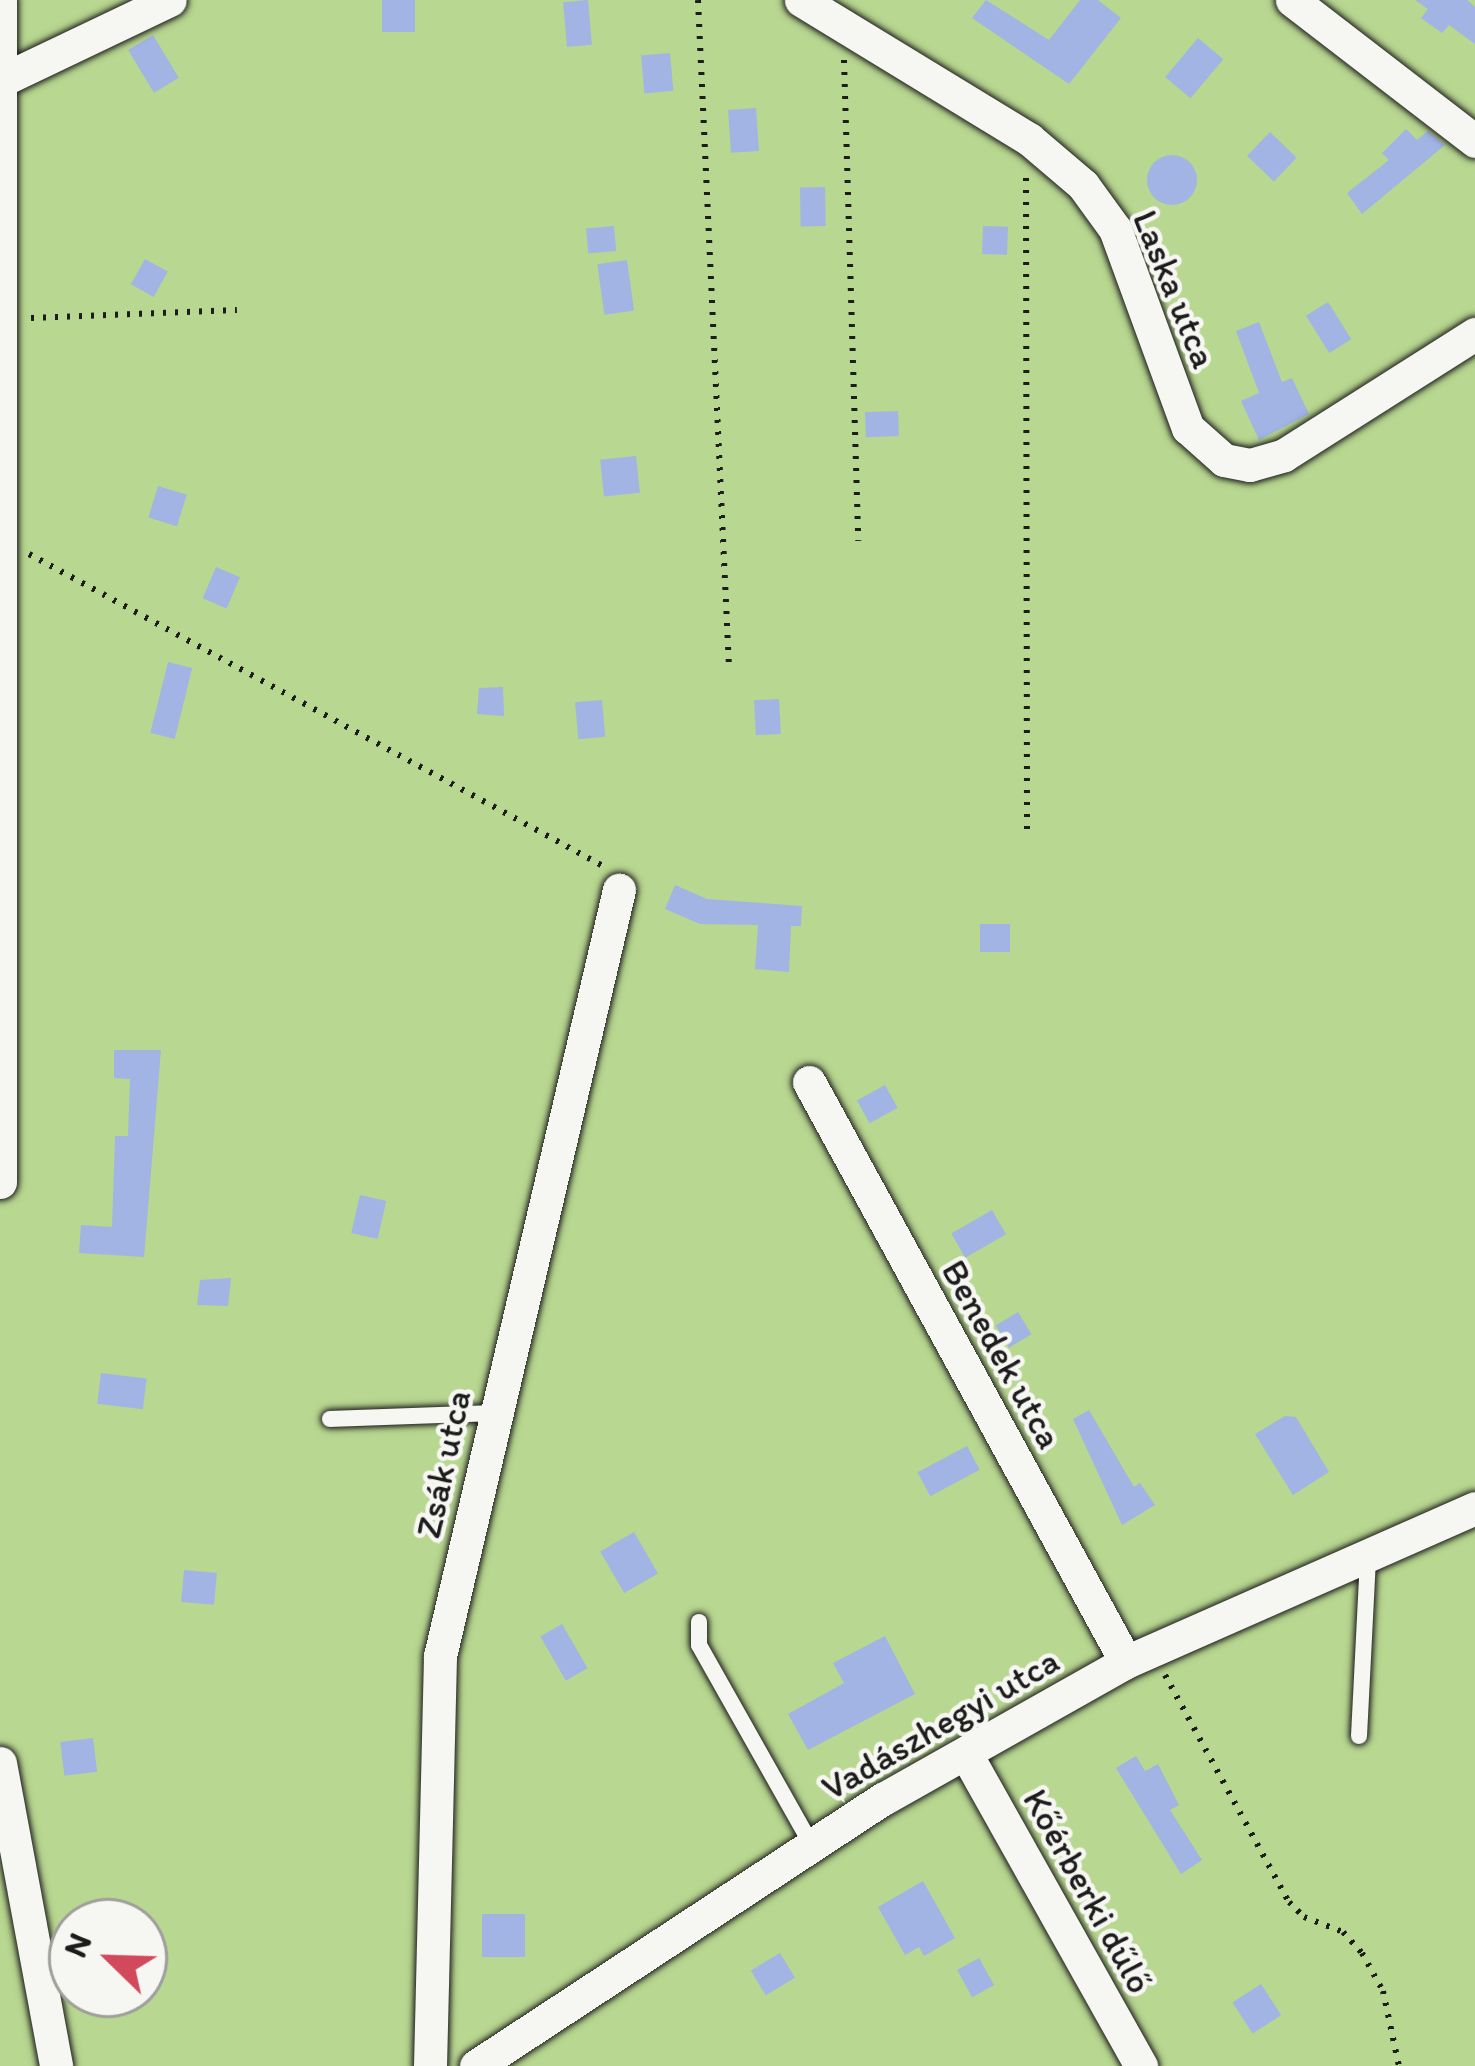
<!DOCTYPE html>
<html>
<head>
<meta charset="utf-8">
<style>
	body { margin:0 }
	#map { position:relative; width:1475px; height:2066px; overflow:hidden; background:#e5e9ef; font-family:Itim,sans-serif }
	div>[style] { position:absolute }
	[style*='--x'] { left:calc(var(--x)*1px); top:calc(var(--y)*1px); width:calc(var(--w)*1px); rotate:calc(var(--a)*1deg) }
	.green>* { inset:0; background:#b8d790 }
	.building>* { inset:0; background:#a1b4e3; transform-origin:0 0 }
	.round { border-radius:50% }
	.path>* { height:6px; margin-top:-3px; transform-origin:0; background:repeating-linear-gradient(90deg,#1c1c1c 0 3px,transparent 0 12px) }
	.roads { filter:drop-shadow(0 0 3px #1c1c1c) drop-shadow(0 0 3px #1c1c1c) }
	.lane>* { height:16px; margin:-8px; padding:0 8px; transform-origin:8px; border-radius:8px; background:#f6f6f2 }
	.street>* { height:33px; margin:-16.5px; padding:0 16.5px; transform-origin:16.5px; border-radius:16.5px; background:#f6f6f2 }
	span { translate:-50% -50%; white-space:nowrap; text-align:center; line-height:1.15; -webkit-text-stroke:9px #f6f6f2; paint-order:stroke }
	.street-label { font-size:36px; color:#1c1c1c }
	.north { position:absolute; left:48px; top:1898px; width:120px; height:120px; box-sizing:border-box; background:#f6f6f2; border:3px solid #9f9f9c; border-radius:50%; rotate:293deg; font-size:33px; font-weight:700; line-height:48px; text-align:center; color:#1c1c1c }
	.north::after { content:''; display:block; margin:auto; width:42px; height:54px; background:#d1495b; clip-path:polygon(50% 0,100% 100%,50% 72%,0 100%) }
</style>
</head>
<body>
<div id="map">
	<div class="green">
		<i style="clip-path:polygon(evenodd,0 0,1475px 0,1475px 2066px,0 2066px,0 0,72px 1922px,144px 1922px,144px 1994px,72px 1994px,72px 1922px)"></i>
	</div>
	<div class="building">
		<i style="left:382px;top:0;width:33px;height:32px"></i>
		<i style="left:588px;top:0;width:45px;height:25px;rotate:85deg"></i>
		<i style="clip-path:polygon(986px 0,1049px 40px,1080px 0,1098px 0,1121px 18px,1069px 84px,972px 18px)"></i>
		<i style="clip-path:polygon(1415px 0,1467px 0,1475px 7px,1475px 44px,1449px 25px,1442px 33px,1421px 18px,1428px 9px)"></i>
		<i style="left:153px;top:35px;width:50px;height:29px;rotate:59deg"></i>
		<i style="left:1198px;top:38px;width:33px;height:51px;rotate:40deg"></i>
		<i style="left:670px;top:53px;width:38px;height:29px;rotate:85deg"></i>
		<i style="left:756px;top:108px;width:43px;height:28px;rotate:86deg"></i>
		<i style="clip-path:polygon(1406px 129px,1417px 140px,1428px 131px,1445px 145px,1362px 214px,1347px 193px,1389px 160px,1382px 153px)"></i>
		<i style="left:1270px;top:132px;width:37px;height:33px;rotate:44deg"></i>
		<i class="round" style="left:1147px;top:155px;width:50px;height:50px"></i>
		<i style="left:825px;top:187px;width:39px;height:25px;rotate:89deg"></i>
		<i style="left:614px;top:226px;width:25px;height:28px;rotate:85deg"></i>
		<i style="left:983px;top:226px;width:25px;height:28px;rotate:2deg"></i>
		<i style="left:145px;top:259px;width:26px;height:29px;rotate:29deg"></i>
		<i style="left:627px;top:260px;width:51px;height:30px;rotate:82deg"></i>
		<i style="left:1328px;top:302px;width:44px;height:26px;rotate:58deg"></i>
		<i style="clip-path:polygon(1259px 322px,1282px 382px,1292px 378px,1309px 414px,1259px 440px,1241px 401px,1259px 393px,1236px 331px)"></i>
		<i style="left:898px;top:411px;width:25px;height:33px;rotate:88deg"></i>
		<i style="left:636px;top:456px;width:37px;height:36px;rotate:84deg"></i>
		<i style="left:158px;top:486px;width:30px;height:33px;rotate:17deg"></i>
		<i style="left:216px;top:567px;width:26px;height:34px;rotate:23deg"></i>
		<i style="left:168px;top:662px;width:25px;height:73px;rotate:14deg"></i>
		<i style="clip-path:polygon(503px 687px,504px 716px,477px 714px,479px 688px)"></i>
		<i style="left:779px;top:699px;width:35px;height:25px;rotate:87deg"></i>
		<i style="left:602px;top:700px;width:37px;height:27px;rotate:85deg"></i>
		<i style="clip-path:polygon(675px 885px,707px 899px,802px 906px,801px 926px,791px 926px,789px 972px,755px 969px,758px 925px,700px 924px,665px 909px)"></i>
		<i style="left:980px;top:924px;width:30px;height:28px"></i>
		<i style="clip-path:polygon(114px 1050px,161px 1050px,144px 1257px,79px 1253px,81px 1225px,112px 1227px,115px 1136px,128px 1136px,130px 1079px,114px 1078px)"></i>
		<i style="left:885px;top:1085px;width:26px;height:32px;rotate:61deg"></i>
		<i style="left:360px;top:1195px;width:27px;height:39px;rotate:13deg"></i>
		<i style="left:992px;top:1210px;width:28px;height:47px;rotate:60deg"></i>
		<i style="clip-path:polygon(231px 1278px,228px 1306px,197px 1305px,200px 1280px)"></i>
		<i style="left:1018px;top:1312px;width:26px;height:26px;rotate:59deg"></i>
		<i style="left:101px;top:1373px;width:46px;height:31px;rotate:7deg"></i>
		<i style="clip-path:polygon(1089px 1410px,1134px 1487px,1140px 1483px,1155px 1505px,1122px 1525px,1073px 1419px)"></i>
		<i style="clip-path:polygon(1285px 1416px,1296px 1417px,1329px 1472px,1293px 1495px,1255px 1434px)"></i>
		<i style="left:967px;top:1446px;width:27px;height:56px;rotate:62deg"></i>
		<i style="left:634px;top:1532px;width:48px;height:39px;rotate:60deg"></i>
		<i style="left:184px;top:1570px;width:33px;height:32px;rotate:5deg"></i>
		<i style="left:562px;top:1624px;width:51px;height:25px;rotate:60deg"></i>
		<i style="clip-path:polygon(885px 1636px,915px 1694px,808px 1750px,788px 1714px,844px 1683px,833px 1663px)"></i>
		<i style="left:93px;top:1738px;width:34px;height:33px;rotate:83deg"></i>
		<i style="clip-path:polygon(1136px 1756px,1145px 1771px,1158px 1764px,1179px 1805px,1170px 1810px,1202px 1860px,1181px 1874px,1116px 1768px)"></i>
		<i style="clip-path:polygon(923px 1881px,955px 1938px,924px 1956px,919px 1947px,905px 1955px,878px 1907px)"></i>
		<i style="left:482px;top:1914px;width:43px;height:43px"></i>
		<i style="left:780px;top:1953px;width:29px;height:34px;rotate:59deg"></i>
		<i style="left:979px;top:1958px;width:31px;height:25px;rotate:61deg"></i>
		<i style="left:1261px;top:1984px;width:37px;height:34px;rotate:57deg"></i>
	</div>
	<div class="path">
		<i style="--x:698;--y:0;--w:669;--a:87.34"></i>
		<i style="--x:844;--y:60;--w:481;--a:88.3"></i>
		<i style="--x:1026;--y:178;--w:654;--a:89.91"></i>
		<i style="--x:31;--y:318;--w:206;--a:-2.2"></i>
		<i style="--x:29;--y:554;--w:653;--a:28.53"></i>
		<i style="--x:1165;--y:1675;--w:259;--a:61.4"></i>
		<i style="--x:1289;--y:1902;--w:21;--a:45"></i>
		<i style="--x:1304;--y:1917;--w:42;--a:21"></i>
		<i style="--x:1343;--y:1932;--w:28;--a:48"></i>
		<i style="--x:1362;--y:1953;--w:43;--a:61.1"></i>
		<i style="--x:1383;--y:1991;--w:77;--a:78"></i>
	</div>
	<div class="roads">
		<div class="lane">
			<i style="--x:330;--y:1419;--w:164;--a:-2.1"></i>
			<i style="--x:699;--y:1622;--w:23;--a:90"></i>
			<i style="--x:699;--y:1645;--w:228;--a:60.6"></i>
			<i style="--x:1359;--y:1736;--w:180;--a:-87.1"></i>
		</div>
		<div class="street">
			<i style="--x:801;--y:0;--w:267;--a:31.4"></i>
			<i style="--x:1029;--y:139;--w:71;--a:40.4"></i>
			<i style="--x:1083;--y:185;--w:54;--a:54"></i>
			<i style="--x:1115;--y:229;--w:212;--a:69.9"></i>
			<i style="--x:1188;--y:428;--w:48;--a:41.6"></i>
			<i style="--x:1224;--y:460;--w:26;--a:11"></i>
			<i style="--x:1250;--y:465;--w:35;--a:-16"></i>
			<i style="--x:1284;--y:455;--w:226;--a:-32.4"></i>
			<i style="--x:1292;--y:0;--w:231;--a:37.6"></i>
			<i style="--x:0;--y:81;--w:188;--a:-25.5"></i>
			<i style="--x:809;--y:1082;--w:661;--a:61.34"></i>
			<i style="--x:0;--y:1182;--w:1182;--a:-90"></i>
			<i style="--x:966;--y:1754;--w:358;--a:60.7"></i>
			<i style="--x:0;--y:1763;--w:308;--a:79.5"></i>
			<i style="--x:430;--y:2066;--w:410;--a:-88.6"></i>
			<i style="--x:440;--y:1656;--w:787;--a:-76.85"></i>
			<i style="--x:476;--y:2066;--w:487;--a:-33.3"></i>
			<i style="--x:883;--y:1799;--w:279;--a:-29.4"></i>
			<i style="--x:1126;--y:1662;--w:381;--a:-23.8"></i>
		</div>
	</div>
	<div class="street-label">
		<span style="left:1175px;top:289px;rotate:68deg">Laska utca</span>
		<span style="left:1002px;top:1354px;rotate:61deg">Benedek utca</span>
		<span style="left:443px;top:1464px;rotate:-78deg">Zsák utca</span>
		<span style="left:940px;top:1724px;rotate:-30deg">Vadászhegyi utca</span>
		<span style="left:1088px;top:1891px;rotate:61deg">Kőérberki dűlő</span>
	</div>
	<div class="north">N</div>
</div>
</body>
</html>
